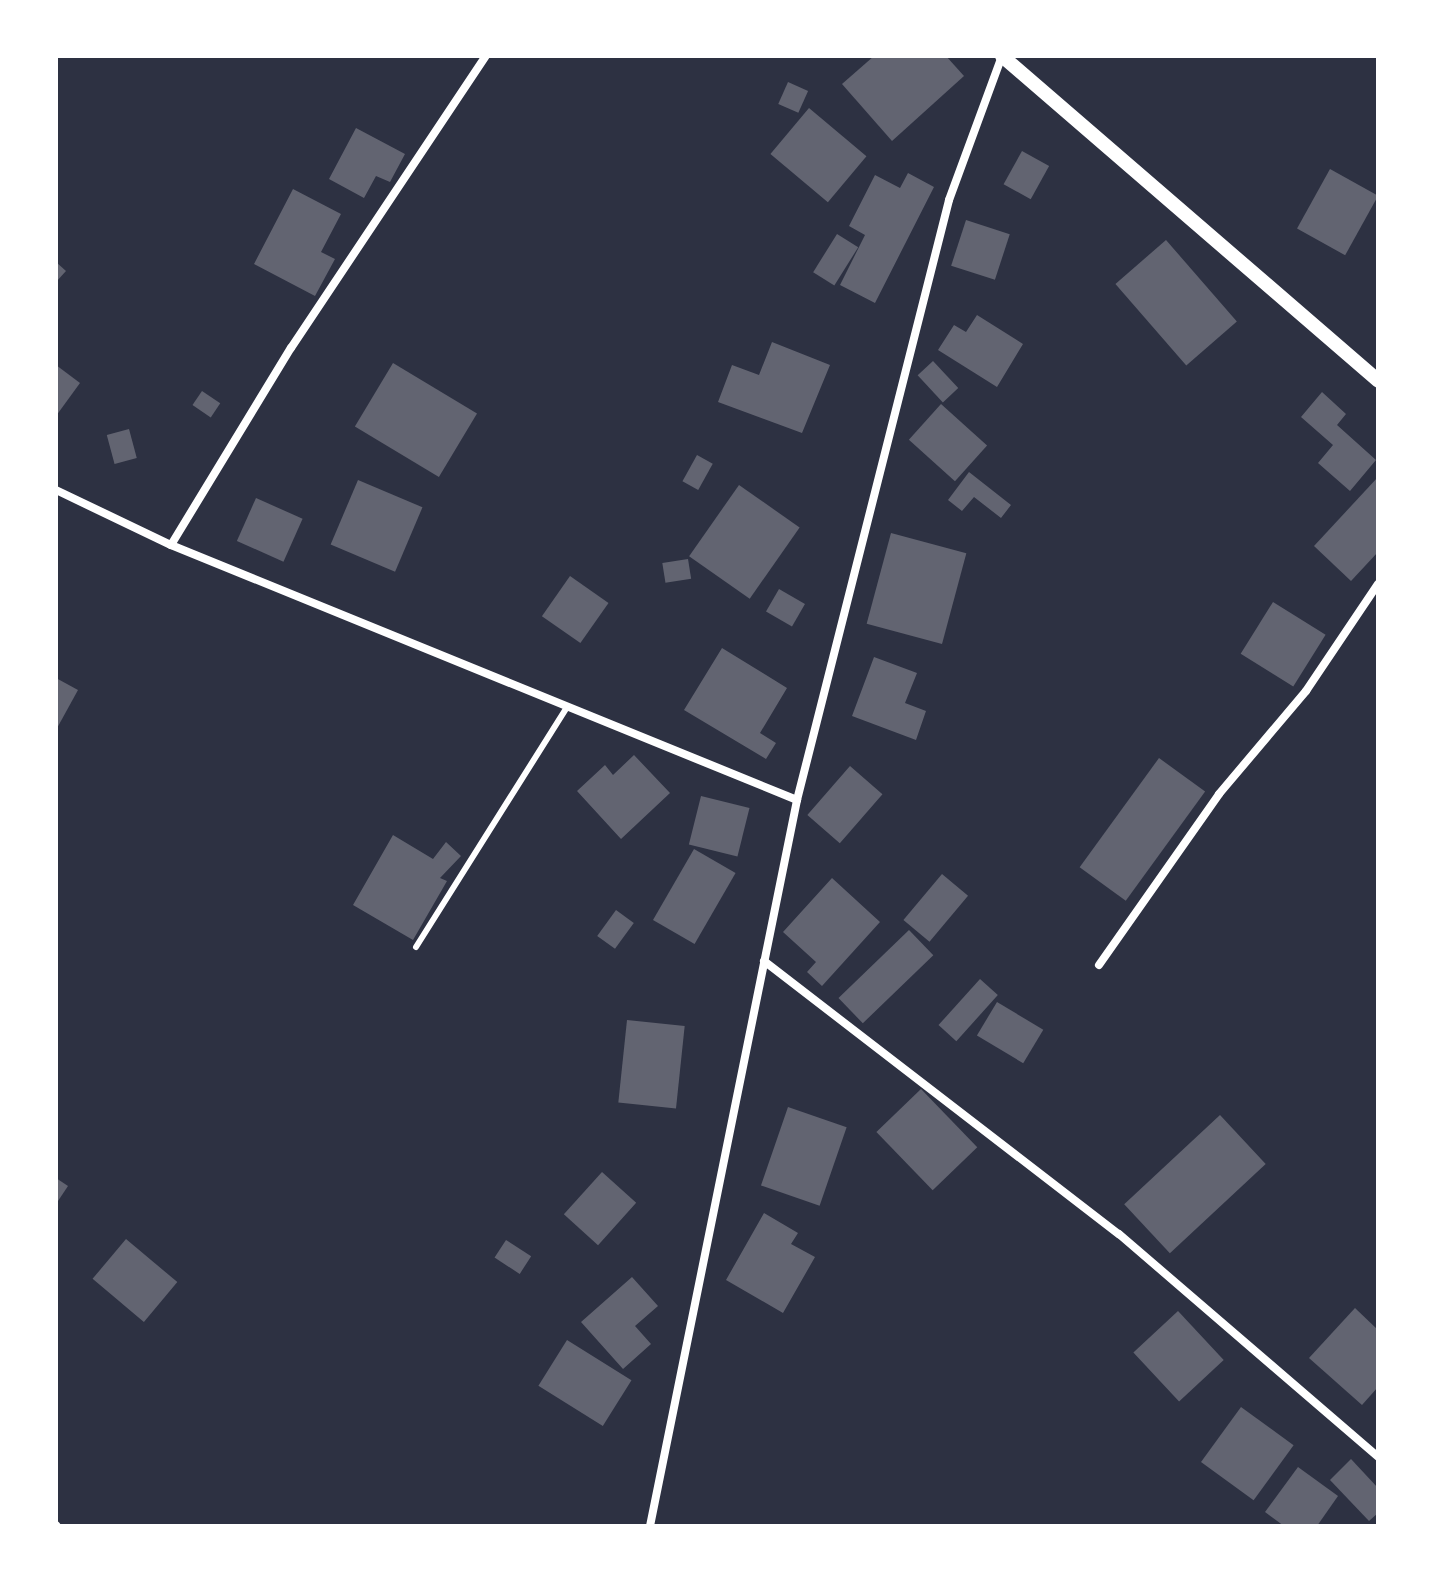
<!DOCTYPE html>
<html>
<head>
<meta charset="utf-8">
<style>
	body { margin:0 }
	#map { position:relative; width:1434px; height:1582px; overflow:hidden; background:#2d3142; font-family:Manrope,sans-serif }
	div>[style] { position:absolute }
	[style*='--x'] { left:calc(var(--x)*1px); top:calc(var(--y)*1px); width:calc(var(--w)*1px); rotate:calc(var(--a)*1deg) }
	.building>* { inset:0; background:#626471; transform-origin:0 0 }
	.service>* { height:6px; margin:-3px; padding:0 3px; transform-origin:3px; border-radius:3px; background:#fff }
	.minor>* { height:8px; margin:-4px; padding:0 4px; transform-origin:4px; border-radius:4px; background:#fff }
	.tertiary>* { height:14px; margin:-7px; padding:0 7px; transform-origin:7px; border-radius:7px; background:#fff }
	span { translate:-50% -50%; white-space:nowrap; text-align:center; line-height:1.15; -webkit-text-stroke:8px #fff; paint-order:stroke }
	.frame { position:absolute; inset:0; border:58px solid #fff; pointer-events:none }
</style>
</head>
<body>
<div id="map">
	<div class="building">
		<i style="clip-path:polygon(874px 56px,946px 56px,964px 76px,892px 141px,842px 84px)"></i>
		<i style="left:788px;top:82px;width:22px;height:24px;rotate:24deg"></i>
		<i style="left:809px;top:108px;width:75px;height:60px;rotate:40deg"></i>
		<i style="clip-path:polygon(356px 128px,405px 154px,390px 182px,376px 176px,364px 198px,329px 179px)"></i>
		<i style="left:1022px;top:151px;width:31px;height:38px;rotate:29deg"></i>
		<i style="left:1330px;top:169px;width:55px;height:68px;rotate:29deg"></i>
		<i style="clip-path:polygon(908px 173px,934px 187px,875px 303px,840px 285px,865px 235px,849px 226px,875px 175px,900px 188px)"></i>
		<i style="clip-path:polygon(293px 189px,341px 214px,321px 252px,335px 259px,315px 296px,254px 264px)"></i>
		<i style="left:966px;top:220px;width:46px;height:48px;rotate:18deg"></i>
		<i style="left:837px;top:234px;width:25px;height:45px;rotate:32deg"></i>
		<i style="left:1166px;top:240px;width:108px;height:67px;rotate:49deg"></i>
		<i style="clip-path:polygon(56px 262px,66px 271px,56px 282px)"></i>
		<i style="clip-path:polygon(977px 315px,1023px 344px,997px 387px,938px 350px,954px 325px,966px 332px)"></i>
		<i style="clip-path:polygon(772px 342px,830px 365px,802px 433px,718px 402px,732px 365px,759px 375px)"></i>
		<i style="left:933px;top:361px;width:37px;height:21px;rotate:47deg"></i>
		<i style="left:393px;top:363px;width:98px;height:74px;rotate:31deg"></i>
		<i style="clip-path:polygon(56px 365px,80px 383px,56px 416px)"></i>
		<i style="left:202px;top:391px;width:22px;height:17px;rotate:34deg"></i>
		<i style="clip-path:polygon(1322px 392px,1346px 414px,1337px 425px,1376px 460px,1350px 491px,1318px 463px,1333px 445px,1301px 417px)"></i>
		<i style="left:941px;top:404px;width:62px;height:48px;rotate:42deg"></i>
		<i style="left:129px;top:429px;width:30px;height:23px;rotate:75deg"></i>
		<i style="left:697px;top:455px;width:18px;height:30px;rotate:29deg"></i>
		<i style="clip-path:polygon(969px 472px,1011px 505px,1001px 518px,974px 497px,962px 511px,948px 500px)"></i>
		<i style="clip-path:polygon(1378px 477px,1378px 552px,1351px 581px,1314px 546px)"></i>
		<i style="left:358px;top:480px;width:70px;height:70px;rotate:23deg"></i>
		<i style="left:739px;top:485px;width:74px;height:87px;rotate:35deg"></i>
		<i style="left:256px;top:498px;width:51px;height:47px;rotate:24deg"></i>
		<i style="left:891px;top:533px;width:78px;height:94px;rotate:15deg"></i>
		<i style="left:688px;top:559px;width:20px;height:26px;rotate:81deg"></i>
		<i style="left:570px;top:576px;width:47px;height:49px;rotate:35deg"></i>
		<i style="left:779px;top:589px;width:30px;height:26px;rotate:30deg"></i>
		<i style="left:1273px;top:602px;width:62px;height:61px;rotate:32deg"></i>
		<i style="clip-path:polygon(722px 648px,787px 688px,760px 733px,776px 743px,766px 759px,684px 710px)"></i>
		<i style="clip-path:polygon(874px 657px,917px 673px,905px 703px,926px 711px,916px 740px,852px 716px)"></i>
		<i style="clip-path:polygon(56px 678px,78px 690px,56px 730px)"></i>
		<i style="clip-path:polygon(634px 755px,670px 793px,621px 839px,577px 791px,605px 765px,613px 775px)"></i>
		<i style="left:1159px;top:758px;width:57px;height:135px;rotate:36deg"></i>
		<i style="left:850px;top:766px;width:43px;height:65px;rotate:41deg"></i>
		<i style="left:701px;top:796px;width:50px;height:50px;rotate:14deg"></i>
		<i style="clip-path:polygon(393px 835px,433px 859px,446px 842px,461px 856px,440px 878px,447px 881px,413px 940px,353px 905px)"></i>
		<i style="left:694px;top:849px;width:48px;height:82px;rotate:30deg"></i>
		<i style="left:942px;top:874px;width:34px;height:60px;rotate:40deg"></i>
		<i style="clip-path:polygon(832px 878px,880px 922px,822px 986px,807px 972px,816px 962px,783px 932px)"></i>
		<i style="left:616px;top:910px;width:22px;height:32px;rotate:36deg"></i>
		<i style="left:909px;top:930px;width:35px;height:98px;rotate:46deg"></i>
		<i style="left:980px;top:979px;width:24px;height:62px;rotate:42deg"></i>
		<i style="left:997px;top:1002px;width:54px;height:39px;rotate:31deg"></i>
		<i style="left:627px;top:1020px;width:58px;height:83px;rotate:6deg"></i>
		<i style="left:921px;top:1089px;width:81px;height:62px;rotate:46deg"></i>
		<i style="left:788px;top:1107px;width:62px;height:83px;rotate:19deg"></i>
		<i style="left:1220px;top:1115px;width:67px;height:131px;rotate:47deg"></i>
		<i style="left:602px;top:1172px;width:46px;height:57px;rotate:42deg"></i>
		<i style="clip-path:polygon(56px 1178px,68px 1186px,56px 1204px)"></i>
		<i style="clip-path:polygon(764px 1213px,798px 1233px,791px 1244px,815px 1257px,783px 1313px,726px 1280px)"></i>
		<i style="left:126px;top:1239px;width:67px;height:52px;rotate:40deg"></i>
		<i style="left:506px;top:1240px;width:30px;height:21px;rotate:33deg"></i>
		<i style="clip-path:polygon(632px 1277px,658px 1306px,635px 1326px,651px 1344px,623px 1369px,581px 1322px)"></i>
		<i style="clip-path:polygon(1355px 1308px,1378px 1330px,1378px 1387px,1362px 1405px,1309px 1358px)"></i>
		<i style="left:1178px;top:1311px;width:67px;height:61px;rotate:47deg"></i>
		<i style="left:567px;top:1340px;width:76px;height:54px;rotate:32deg"></i>
		<i style="left:1241px;top:1407px;width:65px;height:68px;rotate:36deg"></i>
		<i style="clip-path:polygon(1351px 1459px,1378px 1488px,1378px 1513px,1369px 1521px,1330px 1480px)"></i>
		<i style="clip-path:polygon(1298px 1467px,1338px 1496px,1317px 1526px,1284px 1526px,1265px 1512px)"></i>
	</div>
	<div class="service">
		<i style="--x:416;--y:947;--w:284;--a:-57.8"></i>
	</div>
	<div class="minor">
		<i style="--x:56;--y:490;--w:127;--a:25.6"></i>
		<i style="--x:171;--y:545;--w:676;--a:22.16"></i>
		<i style="--x:171;--y:545;--w:231;--a:-58.7"></i>
		<i style="--x:291;--y:348;--w:351;--a:-56.3"></i>
		<i style="--x:764;--y:961;--w:448;--a:37.6"></i>
		<i style="--x:1119;--y:1234;--w:342;--a:40.7"></i>
		<i style="--x:1099;--y:965;--w:209;--a:-54.9"></i>
		<i style="--x:1219;--y:794;--w:135;--a:-49.8"></i>
		<i style="--x:1306;--y:691;--w:129;--a:-56.1"></i>
		<i style="--x:56;--y:1525;--w:1;--a:45"></i>
		<i style="--x:650;--y:1526;--w:741;--a:-78.55"></i>
		<i style="--x:797;--y:800;--w:619;--a:-75.78"></i>
		<i style="--x:949;--y:200;--w:153;--a:-69.8"></i>
	</div>
	<div class="tertiary">
		<i style="--x:1002;--y:56;--w:497;--a:40.8"></i>
	</div>
	<div class="frame"></div>
</div>
</body>
</html>
